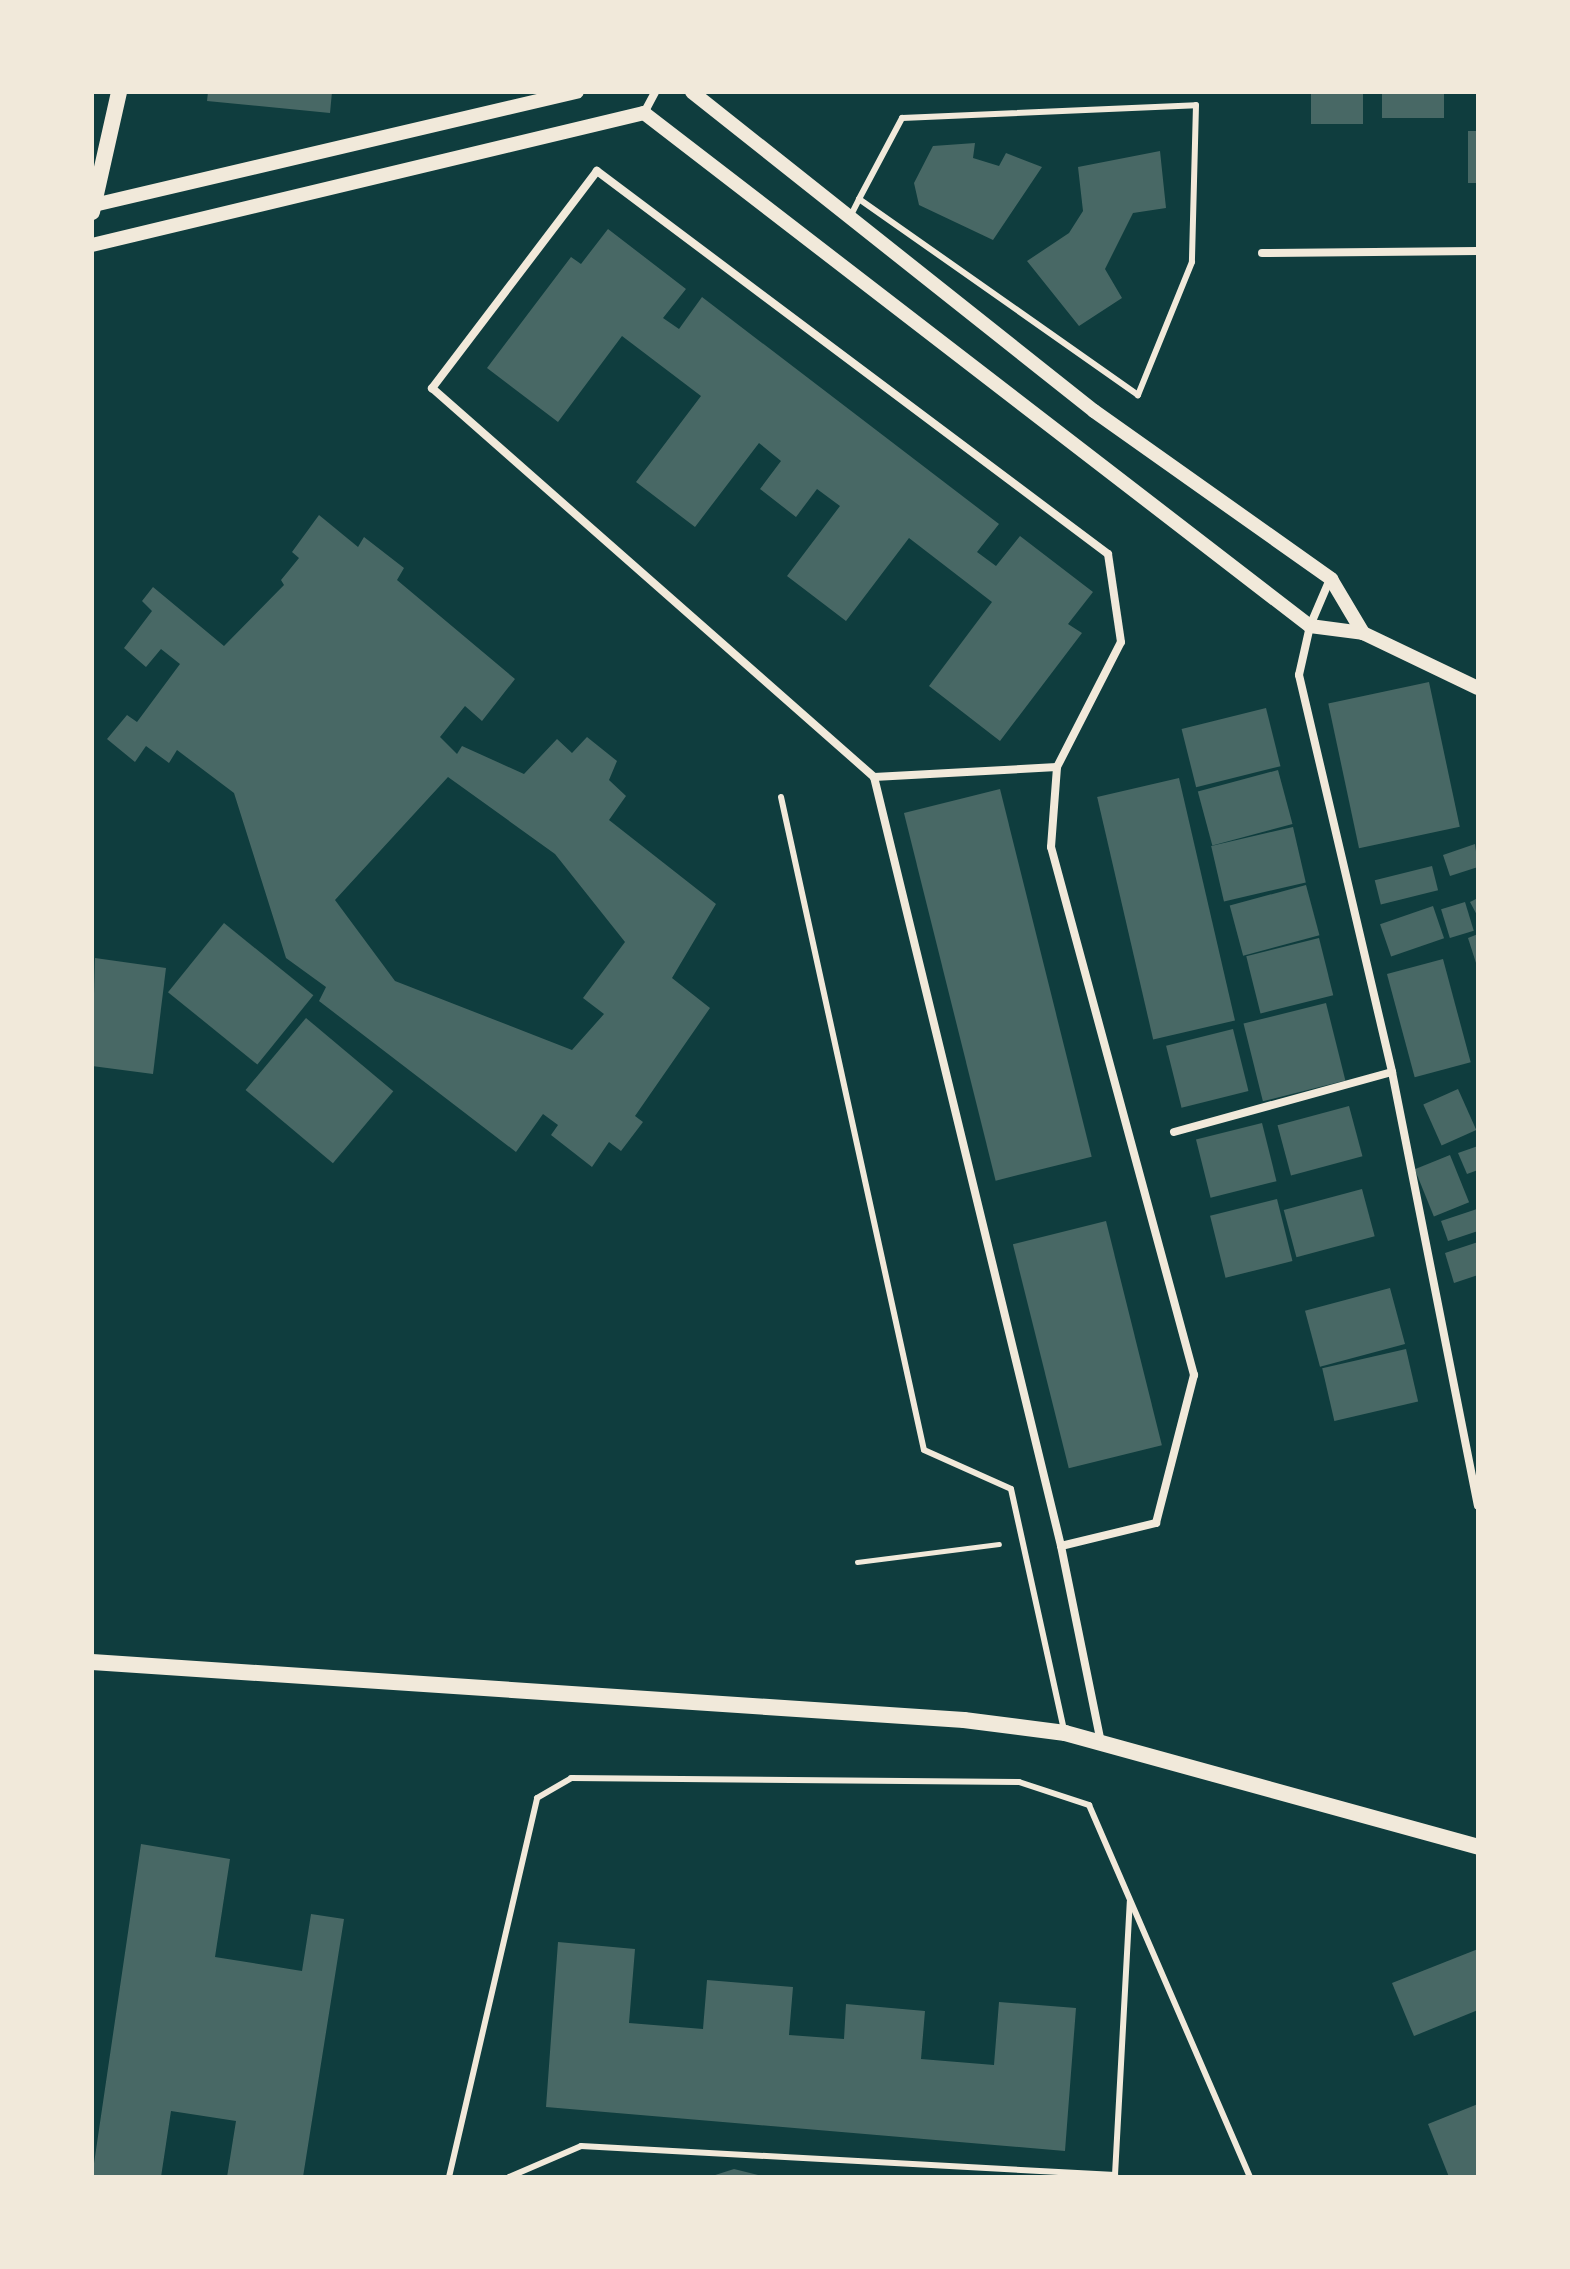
<!DOCTYPE html>
<html>
<head>
<meta charset="utf-8">
<style>
	body { margin:0 }
	#map { position:relative; width:1570px; height:2269px; overflow:hidden; background:#0f3d3e; font-family:"DejaVu Sans",sans-serif }
	div>[style] { position:absolute }
	[style*='--x'] { left:calc(var(--x)*1px); top:calc(var(--y)*1px); width:calc(var(--w)*1px); rotate:calc(var(--a)*1deg) }
	.building>* { inset:0; background:#486865; transform-origin:0 0 }
	.path>* { height:5px; margin:-2.5px; padding:0 2.5px; transform-origin:2.5px; border-radius:2.5px; background:#f1e9da }
	.service>* { height:6px; margin:-3px; padding:0 3px; transform-origin:3px; border-radius:3px; background:#f1e9da }
	.minor>* { height:8px; margin:-4px; padding:0 4px; transform-origin:4px; border-radius:4px; background:#f1e9da }
	.tertiary>* { height:14px; margin:-7px; padding:0 7px; transform-origin:7px; border-radius:7px; background:#f1e9da }
	.secondary>* { height:16px; margin:-8px; padding:0 8px; transform-origin:8px; border-radius:8px; background:#f1e9da }
	span { translate:-50% -50%; white-space:nowrap; text-align:center; line-height:1.15; -webkit-text-stroke:6px #f1e9da; paint-order:stroke }
	.frame { position:absolute; inset:0; border:94px solid #f1e9da; pointer-events:none }
</style>
</head>
<body>
<div id="map">
	<div class="building">
		<i style="clip-path:polygon(208px 92px,332px 92px,330px 113px,207px 101px)"></i>
		<i style="left:1311px;top:92px;width:52px;height:32px"></i>
		<i style="left:1382px;top:92px;width:62px;height:26px"></i>
		<i style="left:1468px;top:131px;width:10px;height:52px"></i>
		<i style="clip-path:polygon(975px 143px,973px 158px,999px 166px,1006px 153px,1042px 167px,993px 240px,919px 205px,914px 183px,933px 146px)"></i>
		<i style="clip-path:polygon(1160px 151px,1166px 208px,1133px 213px,1105px 269px,1122px 298px,1079px 326px,1027px 261px,1069px 233px,1083px 211px,1078px 167px)"></i>
		<i style="clip-path:polygon(608px 229px,686px 289px,663px 318px,679px 329px,702px 297px,999px 524px,977px 552px,996px 566px,1020px 536px,1093px 592px,1068px 624px,1082px 633px,1000px 741px,929px 686px,992px 602px,909px 538px,846px 621px,787px 576px,840px 506px,817px 489px,796px 517px,760px 489px,781px 461px,759px 443px,695px 527px,636px 482px,701px 396px,622px 336px,558px 422px,487px 368px,571px 257px,581px 264px)"></i>
		<i style="clip-path:polygon(evenodd,319px 515px,358px 547px,364px 537px,404px 568px,397px 580px,515px 679px,482px 721px,465px 706px,440px 737px,457px 754px,462px 746px,524px 774px,557px 739px,572px 753px,587px 737px,617px 761px,609px 780px,626px 796px,609px 820px,716px 904px,672px 978px,710px 1008px,635px 1116px,643px 1122px,621px 1151px,609px 1142px,592px 1167px,551px 1135px,558px 1125px,543px 1114px,516px 1152px,319px 1001px,326px 987px,286px 958px,234px 793px,177px 750px,169px 763px,146px 746px,135px 762px,107px 739px,127px 715px,137px 722px,180px 664px,161px 649px,146px 667px,124px 648px,152px 611px,142px 601px,153px 587px,224px 646px,284px 585px,281px 580px,299px 558px,292px 552px,319px 515px,448px 777px,555px 854px,625px 942px,583px 998px,604px 1014px,572px 1050px,395px 981px,335px 900px,448px 777px)"></i>
		<i style="left:1429px;top:682px;width:148px;height:103px;rotate:78deg"></i>
		<i style="left:1266px;top:708px;width:60px;height:87px;rotate:76deg"></i>
		<i style="left:1278px;top:770px;width:56px;height:83px;rotate:75deg"></i>
		<i style="left:1179px;top:778px;width:249px;height:84px;rotate:77deg"></i>
		<i style="left:1000px;top:789px;width:379px;height:99px;rotate:76deg"></i>
		<i style="left:1293px;top:827px;width:57px;height:84px;rotate:77deg"></i>
		<i style="clip-path:polygon(1475px 844px,1478px 867px,1450px 876px,1443px 855px)"></i>
		<i style="left:1432px;top:866px;width:25px;height:59px;rotate:76deg"></i>
		<i style="left:1306px;top:885px;width:52px;height:79px;rotate:75deg"></i>
		<i style="clip-path:polygon(1478px 898px,1478px 917px,1470px 902px)"></i>
		<i style="left:1465px;top:902px;width:30px;height:25px;rotate:73deg"></i>
		<i style="left:1433px;top:906px;width:34px;height:56px;rotate:71deg"></i>
		<i style="left:224px;top:923px;width:115px;height:89px;rotate:39deg"></i>
		<i style="clip-path:polygon(1478px 934px,1478px 966px,1477px 966px,1468px 938px)"></i>
		<i style="left:1319px;top:938px;width:59px;height:75px;rotate:76deg"></i>
		<i style="clip-path:polygon(95px 958px,166px 968px,153px 1074px,92px 1066px)"></i>
		<i style="left:1443px;top:959px;width:107px;height:58px;rotate:75deg"></i>
		<i style="left:1326px;top:1003px;width:80px;height:85px;rotate:76deg"></i>
		<i style="left:306px;top:1018px;width:114px;height:94px;rotate:40deg"></i>
		<i style="left:1233px;top:1029px;width:64px;height:69px;rotate:76deg"></i>
		<i style="left:1458px;top:1089px;width:45px;height:38px;rotate:66deg"></i>
		<i style="left:1349px;top:1106px;width:52px;height:74px;rotate:75deg"></i>
		<i style="left:1262px;top:1123px;width:60px;height:68px;rotate:76deg"></i>
		<i style="clip-path:polygon(1478px 1146px,1478px 1170px,1467px 1174px,1458px 1153px)"></i>
		<i style="left:1450px;top:1155px;width:51px;height:38px;rotate:68deg"></i>
		<i style="left:1362px;top:1189px;width:49px;height:81px;rotate:75deg"></i>
		<i style="left:1277px;top:1199px;width:64px;height:69px;rotate:76deg"></i>
		<i style="clip-path:polygon(1477px 1209px,1478px 1231px,1448px 1241px,1441px 1221px)"></i>
		<i style="left:1106px;top:1221px;width:231px;height:96px;rotate:76deg"></i>
		<i style="clip-path:polygon(1478px 1242px,1478px 1275px,1454px 1283px,1445px 1253px)"></i>
		<i style="left:1390px;top:1288px;width:58px;height:88px;rotate:75deg"></i>
		<i style="left:1406px;top:1349px;width:54px;height:86px;rotate:77deg"></i>
		<i style="clip-path:polygon(141px 1844px,230px 1859px,215px 1957px,302px 1971px,311px 1914px,344px 1919px,303px 2177px,227px 2177px,236px 2121px,171px 2111px,161px 2177px,92px 2177px)"></i>
		<i style="clip-path:polygon(558px 1942px,635px 1949px,629px 2023px,703px 2029px,707px 1980px,793px 1987px,789px 2035px,844px 2039px,846px 2004px,925px 2011px,921px 2059px,994px 2065px,999px 2002px,1076px 2008px,1065px 2151px,546px 2107px)"></i>
		<i style="clip-path:polygon(1478px 1949px,1478px 2010px,1414px 2036px,1392px 1983px)"></i>
		<i style="clip-path:polygon(1478px 2104px,1478px 2177px,1449px 2177px,1428px 2124px)"></i>
		<i style="clip-path:polygon(734px 2169px,762px 2176px,762px 2177px,709px 2177px)"></i>
	</div>
	<div class="path">
		<i style="--x:857;--y:1562;--w:143;--a:-7.2"></i>
	</div>
	<div class="service">
		<i style="--x:850;--y:217;--w:20;--a:-63"></i>
		<i style="--x:859;--y:199;--w:92;--a:-62"></i>
		<i style="--x:902;--y:118;--w:294;--a:-2.5"></i>
		<i style="--x:1196;--y:105;--w:157;--a:91.5"></i>
		<i style="--x:1192;--y:262;--w:144;--a:112.1"></i>
		<i style="--x:1138;--y:395;--w:341;--a:-144.9"></i>
		<i style="--x:781;--y:797;--w:668;--a:77.65"></i>
		<i style="--x:924;--y:1450;--w:95;--a:24.1"></i>
		<i style="--x:1011;--y:1489;--w:247;--a:77.6"></i>
		<i style="--x:449;--y:2177;--w:389;--a:-76.9"></i>
		<i style="--x:537;--y:1798;--w:39;--a:-30"></i>
		<i style="--x:571;--y:1778;--w:448;--a:0.5"></i>
		<i style="--x:1019;--y:1782;--w:74;--a:18.2"></i>
		<i style="--x:1089;--y:1805;--w:405;--a:66.6"></i>
		<i style="--x:509;--y:2177;--w:78;--a:-23.3"></i>
		<i style="--x:581;--y:2146;--w:535;--a:3.11"></i>
		<i style="--x:1115;--y:2175;--w:274;--a:-86.9"></i>
	</div>
	<div class="minor">
		<i style="--x:644;--y:113;--w:24;--a:-62"></i>
		<i style="--x:1262;--y:253;--w:216;--a:-0.5"></i>
		<i style="--x:1330;--y:579;--w:51;--a:113.1"></i>
		<i style="--x:1310;--y:626;--w:50;--a:102.7"></i>
		<i style="--x:1299;--y:675;--w:408;--a:76.8"></i>
		<i style="--x:1392;--y:1072;--w:442;--a:78.8"></i>
		<i style="--x:874;--y:777;--w:183;--a:-3.1"></i>
		<i style="--x:1174;--y:1132;--w:226;--a:-15.4"></i>
		<i style="--x:1061;--y:1546;--w:98;--a:-13.6"></i>
		<i style="--x:1156;--y:1523;--w:153;--a:-75.6"></i>
		<i style="--x:1194;--y:1375;--w:547;--a:-105.15"></i>
		<i style="--x:1051;--y:847;--w:80;--a:-85.7"></i>
		<i style="--x:1057;--y:767;--w:140;--a:-62.9"></i>
		<i style="--x:1121;--y:642;--w:89;--a:-98.4"></i>
		<i style="--x:1108;--y:554;--w:639;--a:-143.15"></i>
		<i style="--x:597;--y:171;--w:273;--a:127.2"></i>
		<i style="--x:432;--y:388;--w:589;--a:41.35"></i>
		<i style="--x:874;--y:777;--w:791;--a:76.33"></i>
		<i style="--x:1061;--y:1546;--w:201;--a:78.5"></i>
	</div>
	<div class="tertiary">
		<i style="--x:692;--y:92;--w:513;--a:38.43"></i>
		<i style="--x:1094;--y:411;--w:291;--a:35.3"></i>
		<i style="--x:1331;--y:579;--w:63;--a:59.3"></i>
		<i style="--x:94;--y:205;--w:496;--a:-13.2"></i>
		<i style="--x:92;--y:245;--w:568;--a:-13.45"></i>
		<i style="--x:644;--y:113;--w:841;--a:37.61"></i>
		<i style="--x:1310;--y:626;--w:53;--a:7.5"></i>
		<i style="--x:1363;--y:633;--w:127;--a:25.6"></i>
	</div>
	<div class="secondary">
		<i style="--x:92;--y:212;--w:123;--a:-77.3"></i>
		<i style="--x:92;--y:1662;--w:874;--a:3.81"></i>
		<i style="--x:964;--y:1720;--w:102;--a:7.3"></i>
		<i style="--x:1065;--y:1733;--w:428;--a:15.4"></i>
	</div>
	<div class="frame"></div>
</div>
</body>
</html>
